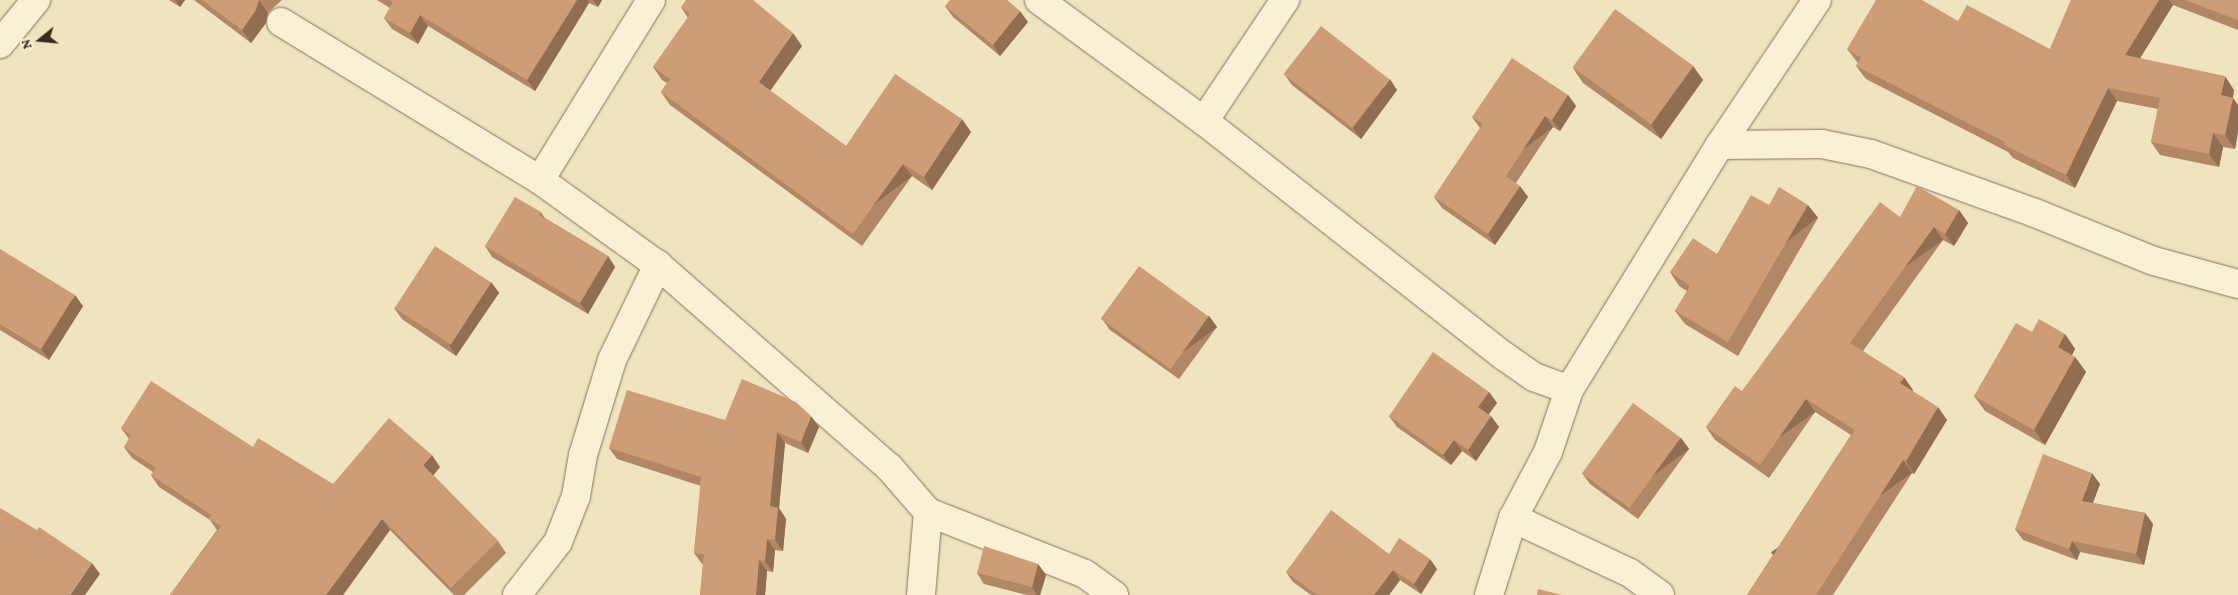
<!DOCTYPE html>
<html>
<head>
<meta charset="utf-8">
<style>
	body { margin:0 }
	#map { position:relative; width:2238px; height:595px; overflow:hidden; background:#efe3c0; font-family:"Crimson Pro",serif }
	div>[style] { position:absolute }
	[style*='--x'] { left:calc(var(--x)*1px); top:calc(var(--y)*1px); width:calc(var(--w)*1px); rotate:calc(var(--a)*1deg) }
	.roads { filter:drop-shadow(0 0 1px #897357) drop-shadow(0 0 1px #897357) }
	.minor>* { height:28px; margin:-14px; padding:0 14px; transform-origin:14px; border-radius:14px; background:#faf0d4 }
	.wall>* { inset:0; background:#b28765 }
	.shaded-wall>* { inset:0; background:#916e52; transform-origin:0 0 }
	.building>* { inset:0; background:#cf9d75; transform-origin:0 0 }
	span { translate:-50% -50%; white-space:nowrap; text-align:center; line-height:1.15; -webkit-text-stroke:4.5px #f7edd0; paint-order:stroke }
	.north { position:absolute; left:15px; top:15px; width:50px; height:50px; -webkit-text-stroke:4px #f7edd0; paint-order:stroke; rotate:253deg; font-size:14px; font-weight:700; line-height:20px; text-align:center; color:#382b1c }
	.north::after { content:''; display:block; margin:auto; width:18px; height:22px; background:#382b1c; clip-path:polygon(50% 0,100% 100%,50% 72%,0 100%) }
</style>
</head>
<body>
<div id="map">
	<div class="roads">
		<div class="minor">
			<i style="--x:1039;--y:0;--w:205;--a:36.3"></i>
			<i style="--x:1204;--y:121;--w:381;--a:38.1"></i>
			<i style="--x:1504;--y:356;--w:37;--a:35"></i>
			<i style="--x:1534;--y:377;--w:37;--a:20"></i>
			<i style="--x:281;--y:22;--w:303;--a:31.4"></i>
			<i style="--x:540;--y:180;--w:145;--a:35.8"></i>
			<i style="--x:658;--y:265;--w:307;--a:41.2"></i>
			<i style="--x:889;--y:467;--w:60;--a:49.1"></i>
			<i style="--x:928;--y:512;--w:169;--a:21.5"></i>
			<i style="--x:1085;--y:574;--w:36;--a:36"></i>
			<i style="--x:0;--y:44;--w:57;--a:-50.7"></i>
			<i style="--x:1204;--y:121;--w:146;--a:-56.2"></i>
			<i style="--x:1720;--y:145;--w:102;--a:-0.6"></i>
			<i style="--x:1822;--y:144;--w:50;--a:11.5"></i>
			<i style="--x:1871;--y:154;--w:174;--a:19.8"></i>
			<i style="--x:2035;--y:213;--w:128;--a:22"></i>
			<i style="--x:2154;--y:261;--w:87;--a:15.3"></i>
			<i style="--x:540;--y:180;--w:211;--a:-58.3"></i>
			<i style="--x:1513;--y:518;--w:129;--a:25.2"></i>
			<i style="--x:1630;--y:573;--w:37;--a:36"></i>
			<i style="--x:517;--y:595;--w:67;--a:-52.3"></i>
			<i style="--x:558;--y:542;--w:49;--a:-68.6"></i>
			<i style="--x:576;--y:496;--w:42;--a:-80.3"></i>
			<i style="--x:583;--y:455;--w:99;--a:-73"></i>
			<i style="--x:612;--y:360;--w:106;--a:-64.2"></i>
			<i style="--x:921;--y:595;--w:83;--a:-85.2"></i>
			<i style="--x:1489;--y:595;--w:81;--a:-72.7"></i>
			<i style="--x:1513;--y:518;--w:75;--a:-62.1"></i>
			<i style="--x:1548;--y:452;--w:65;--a:-71.3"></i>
			<i style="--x:1569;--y:390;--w:288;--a:-58.4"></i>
			<i style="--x:1720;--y:145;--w:174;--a:-56.2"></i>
		</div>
	</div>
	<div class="wall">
		<i style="clip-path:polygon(169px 0,185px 0,180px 7px)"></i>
		<i style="clip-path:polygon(194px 0,282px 0,268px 13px,266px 23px,251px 43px)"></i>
		<i style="clip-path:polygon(377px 0,602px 0,598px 7px,589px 3px,535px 91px,428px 26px,418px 44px,392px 29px,384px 18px,390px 8px)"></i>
		<i style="clip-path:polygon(2071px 0,2238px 0,2238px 30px,2173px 5px,2140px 58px,2234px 90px,2233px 98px,2238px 105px,2238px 131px,2235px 149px,2223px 147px,2219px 167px,2160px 155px,2151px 142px,2158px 109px,2117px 101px,2075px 188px,2013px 158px,2008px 152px,1866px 79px,1856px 66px,1858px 63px,1847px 49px,2050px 49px)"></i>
		<i style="clip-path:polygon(945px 6px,1028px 22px,1000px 56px,953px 17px)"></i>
		<i style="clip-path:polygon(681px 7px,802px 46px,770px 91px,846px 146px,971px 132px,932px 190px,912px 176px,862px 246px,670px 105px,661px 92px,667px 83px,662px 80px,653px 67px,688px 18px)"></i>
		<i style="clip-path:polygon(1693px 66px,1703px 80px,1661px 139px,1583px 83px,1573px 68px)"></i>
		<i style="clip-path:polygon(1284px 74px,1397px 90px,1361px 139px,1292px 85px)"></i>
		<i style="clip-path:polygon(1568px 95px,1576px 106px,1560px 131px,1553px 127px,1516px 183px,1528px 197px,1495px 245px,1442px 208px,1434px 197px,1480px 128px,1472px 117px)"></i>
		<i style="clip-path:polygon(1769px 205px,1818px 218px,1738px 356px,1685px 324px,1675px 311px,1687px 291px,1679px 286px,1670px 272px,1717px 254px)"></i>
		<i style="clip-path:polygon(1959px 210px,1968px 223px,1954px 246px,1943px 240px,1863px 351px,1913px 390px,1912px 391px,1947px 420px,1914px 474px,1912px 473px,1833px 595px,1747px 595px,1851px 435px,1815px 412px,1769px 478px,1715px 440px,1706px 427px,1742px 391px,1900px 217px)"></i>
		<i style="clip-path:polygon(541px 212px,545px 218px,608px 256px,615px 267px,588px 314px,492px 257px,485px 246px)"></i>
		<i style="clip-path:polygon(0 249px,83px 306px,49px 360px,0 330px)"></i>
		<i style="clip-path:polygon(491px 282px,499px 293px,456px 356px,402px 319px,394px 308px)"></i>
		<i style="clip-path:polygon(1209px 316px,1217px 327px,1179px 379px,1110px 330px,1102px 319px)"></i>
		<i style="clip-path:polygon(2032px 332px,2065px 334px,2075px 349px,2072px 355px,2075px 357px,2086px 372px,2045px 445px,1985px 411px,1974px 396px)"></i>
		<i style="clip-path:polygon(1489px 392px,1497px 403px,1489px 414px,1499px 427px,1476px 461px,1462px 451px,1451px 465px,1397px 427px,1389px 416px)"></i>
		<i style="clip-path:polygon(725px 420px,819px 427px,808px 453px,785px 443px,779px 508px,786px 519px,783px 551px,775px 550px,773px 572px,767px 571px,765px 595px,700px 595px,703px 564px,702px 564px,694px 553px,701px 486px,617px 459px,609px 448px)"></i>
		<i style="clip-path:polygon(121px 428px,253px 447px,333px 484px,440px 467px,433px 475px,498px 541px,506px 553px,464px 595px,454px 595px,390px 530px,343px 595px,170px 595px,217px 530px,210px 520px,159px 487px,151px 475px,153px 472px,132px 458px,124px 447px,129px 439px)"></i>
		<i style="clip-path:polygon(1681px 438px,1689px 449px,1638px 519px,1590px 484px,1582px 473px)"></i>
		<i style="clip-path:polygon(2100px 484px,2093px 503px,2145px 513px,2153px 524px,2144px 565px,2080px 552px,2077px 560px,2023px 540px,2015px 529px)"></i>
		<i style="clip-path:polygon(1038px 564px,1046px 575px,1040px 595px,1027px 595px,984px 584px,977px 573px)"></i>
		<i style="clip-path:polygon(1437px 569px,1421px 594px,1400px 580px,1389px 595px,1311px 595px,1293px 582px,1286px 572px)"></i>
	</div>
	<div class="shaded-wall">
		<i style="clip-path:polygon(175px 0,185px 0,180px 7px)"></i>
		<i style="clip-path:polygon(259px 0,268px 13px,266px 23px,251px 43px,242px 30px)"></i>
		<i style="clip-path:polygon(577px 0,588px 0,589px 3px,535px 91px,527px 80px)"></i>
		<i style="clip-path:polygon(593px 0,602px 0,598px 7px)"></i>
		<i style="clip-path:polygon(2159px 0,2169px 0,2173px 5px,2134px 68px,2125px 55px)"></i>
		<i style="clip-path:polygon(1020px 11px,1028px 22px,1000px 56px,993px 45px)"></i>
		<i style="clip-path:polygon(420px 15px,428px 26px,418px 44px,410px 33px)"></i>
		<i style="clip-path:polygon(793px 33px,802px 46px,767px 95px,759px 82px)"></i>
		<i style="clip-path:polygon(1693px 66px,1703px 80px,1661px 139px,1651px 125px)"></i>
		<i style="clip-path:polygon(2225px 76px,2234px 90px,2231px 109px,2221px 95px)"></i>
		<i style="clip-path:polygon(1390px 79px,1397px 90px,1361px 139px,1353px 128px)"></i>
		<i style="clip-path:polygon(2108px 88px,2117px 101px,2075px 188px,2066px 175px)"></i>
		<i style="clip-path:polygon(1568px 95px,1576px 106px,1560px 131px,1552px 120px)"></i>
		<i style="clip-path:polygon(2233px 98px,2238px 105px,2238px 131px,2235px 149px,2225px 135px)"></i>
		<i style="left:1545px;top:116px;width:14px;height:72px;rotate:54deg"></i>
		<i style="clip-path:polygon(962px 119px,971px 132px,932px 190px,924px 177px)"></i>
		<i style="clip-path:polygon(2213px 133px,2223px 147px,2219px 167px,2209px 154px)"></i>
		<i style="left:903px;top:164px;width:15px;height:86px;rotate:53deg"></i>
		<i style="clip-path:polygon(1520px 186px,1528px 197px,1495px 245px,1488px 234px)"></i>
		<i style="left:1808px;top:205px;width:16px;height:159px;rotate:52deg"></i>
		<i style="clip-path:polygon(1959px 210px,1968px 223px,1954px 246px,1945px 234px)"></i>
		<i style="left:1934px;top:227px;width:16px;height:143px;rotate:55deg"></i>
		<i style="clip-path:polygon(608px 256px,615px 267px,588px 314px,580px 303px)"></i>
		<i style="clip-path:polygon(491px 282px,499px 293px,456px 356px,449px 345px)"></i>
		<i style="clip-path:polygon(75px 295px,83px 306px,49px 360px,41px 349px)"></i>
		<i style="left:1209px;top:316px;width:14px;height:64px;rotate:54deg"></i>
		<i style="clip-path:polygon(2065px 334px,2075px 349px,2068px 362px,2058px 347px)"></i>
		<i style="clip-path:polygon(2075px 357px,2086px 372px,2045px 445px,2034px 430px)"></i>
		<i style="clip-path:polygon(1904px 377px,1913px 390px,1909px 396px,1900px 383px)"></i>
		<i style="clip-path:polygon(1489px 392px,1497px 403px,1486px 418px,1478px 407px)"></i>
		<i style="left:1806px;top:399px;width:16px;height:80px;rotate:55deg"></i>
		<i style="clip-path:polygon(1938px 407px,1947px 420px,1914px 474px,1906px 461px)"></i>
		<i style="clip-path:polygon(811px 416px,819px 427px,808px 453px,801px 442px)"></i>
		<i style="clip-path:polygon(1491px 416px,1499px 427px,1476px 461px,1468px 450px)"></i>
		<i style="clip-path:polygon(777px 432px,785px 443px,779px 508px,786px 519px,783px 551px,775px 540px,770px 506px)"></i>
		<i style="left:1681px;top:438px;width:14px;height:87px;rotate:54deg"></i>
		<i style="clip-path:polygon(1454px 440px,1462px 451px,1451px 465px,1443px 455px)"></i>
		<i style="clip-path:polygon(432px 455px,440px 467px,432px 477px,423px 465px)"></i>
		<i style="left:1903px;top:460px;width:16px;height:161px;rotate:55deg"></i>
		<i style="clip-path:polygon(2092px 473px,2100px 484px,2089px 512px,2082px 501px)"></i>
		<i style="clip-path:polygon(2145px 513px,2153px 524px,2144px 565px,2136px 554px)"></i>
		<i style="clip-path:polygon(382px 519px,390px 530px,343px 595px,326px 595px)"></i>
		<i style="clip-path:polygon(767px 539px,775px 550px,773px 572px,765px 561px)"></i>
		<i style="clip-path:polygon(2072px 541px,2080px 552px,2077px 560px,2069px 549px)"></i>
		<i style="clip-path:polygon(1430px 559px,1437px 569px,1421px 594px,1414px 584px)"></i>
		<i style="clip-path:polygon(759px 560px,767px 571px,765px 595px,756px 595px)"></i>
		<i style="clip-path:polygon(92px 563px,100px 574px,85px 595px,70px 595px)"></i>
		<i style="clip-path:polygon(1038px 564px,1046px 575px,1040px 595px,1037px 595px,1032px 587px)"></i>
		<i style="clip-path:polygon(1393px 570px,1400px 580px,1389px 595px,1374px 595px)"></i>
	</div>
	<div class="building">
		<i style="clip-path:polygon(202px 0,259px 0,256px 10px,242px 30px)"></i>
		<i style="clip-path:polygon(389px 0,577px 0,527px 80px,420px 15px,410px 33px,384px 18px,393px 2px)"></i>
		<i style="clip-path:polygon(686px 0,753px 0,793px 33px,759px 82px,846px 146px,895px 74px,962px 119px,924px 177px,903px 164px,853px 234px,661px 92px,670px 79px,653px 67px,690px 14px,681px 7px)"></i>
		<i style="clip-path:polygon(950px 0,1007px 0,1020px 11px,993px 45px,945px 6px)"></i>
		<i style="clip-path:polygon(1876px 0,1922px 0,1958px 21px,1967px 5px,2050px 49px,2071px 0,2159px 0,2125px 55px,2225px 76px,2221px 95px,2233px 98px,2225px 135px,2213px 133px,2209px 154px,2151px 142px,2160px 98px,2108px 88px,2066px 175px,2004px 145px,2005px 142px,1856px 66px,1861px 58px,1847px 49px)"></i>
		<i style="clip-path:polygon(2185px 0,2238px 0,2238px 20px)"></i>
		<i style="left:1615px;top:9px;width:97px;height:72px;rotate:36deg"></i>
		<i style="left:1321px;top:26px;width:87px;height:61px;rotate:38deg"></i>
		<i style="clip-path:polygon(1512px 58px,1568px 95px,1552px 120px,1545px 116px,1506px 176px,1520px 186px,1488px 234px,1434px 197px,1483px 124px,1472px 117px)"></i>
		<i style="clip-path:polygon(1917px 186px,1959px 210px,1945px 234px,1934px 227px,1850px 343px,1904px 377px,1900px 383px,1938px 407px,1906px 461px,1903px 460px,1816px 595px,1747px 595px,1855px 430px,1806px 399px,1760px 465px,1706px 427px,1735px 386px,1742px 391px,1880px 202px,1900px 217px)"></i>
		<i style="clip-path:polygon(1779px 187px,1808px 205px,1728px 342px,1675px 311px,1690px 286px,1670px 272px,1693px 238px,1717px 254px,1751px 195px,1769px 205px)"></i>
		<i style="clip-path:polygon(515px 197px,541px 212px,539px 215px,608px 256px,580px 303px,485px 246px)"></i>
		<i style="left:435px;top:246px;width:67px;height:74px;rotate:33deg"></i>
		<i style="clip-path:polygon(0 249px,75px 295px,41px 349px,0 324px)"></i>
		<i style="left:1139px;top:266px;width:86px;height:65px;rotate:36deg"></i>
		<i style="clip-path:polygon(2039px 319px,2065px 334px,2058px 347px,2075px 357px,2034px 430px,1974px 396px,2016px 323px,2032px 332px)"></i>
		<i style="clip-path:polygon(1433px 352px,1489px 392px,1478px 407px,1491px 416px,1468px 450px,1454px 440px,1443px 455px,1389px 416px)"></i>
		<i style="clip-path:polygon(742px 379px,796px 402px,811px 416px,801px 442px,777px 432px,770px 506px,778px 508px,775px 540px,767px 539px,765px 561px,759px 560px,756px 595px,700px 595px,704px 554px,694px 553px,701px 477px,609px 448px,627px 390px,725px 420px)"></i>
		<i style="clip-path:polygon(151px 381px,253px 447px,258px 438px,333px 484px,389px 418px,432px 455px,423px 465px,498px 541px,451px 588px,382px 519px,326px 595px,170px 595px,221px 526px,209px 519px,211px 515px,151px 475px,156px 468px,124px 447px,131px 435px,121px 428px)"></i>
		<i style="left:1633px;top:403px;width:59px;height:87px;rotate:36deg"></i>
		<i style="clip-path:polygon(2043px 454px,2092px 473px,2082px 501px,2145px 513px,2136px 554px,2072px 541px,2069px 549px,2015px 529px)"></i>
		<i style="clip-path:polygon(0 508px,37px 530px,39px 527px,92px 563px,70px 595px,0 595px)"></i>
		<i style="clip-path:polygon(1331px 510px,1389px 554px,1399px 538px,1430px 559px,1414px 584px,1393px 570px,1374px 595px,1317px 595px,1286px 572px)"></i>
		<i style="clip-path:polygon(984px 546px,1038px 564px,1032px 587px,977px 573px)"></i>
		<i style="clip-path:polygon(1538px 589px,1562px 595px,1537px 595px)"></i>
	</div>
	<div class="north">N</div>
</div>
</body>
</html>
